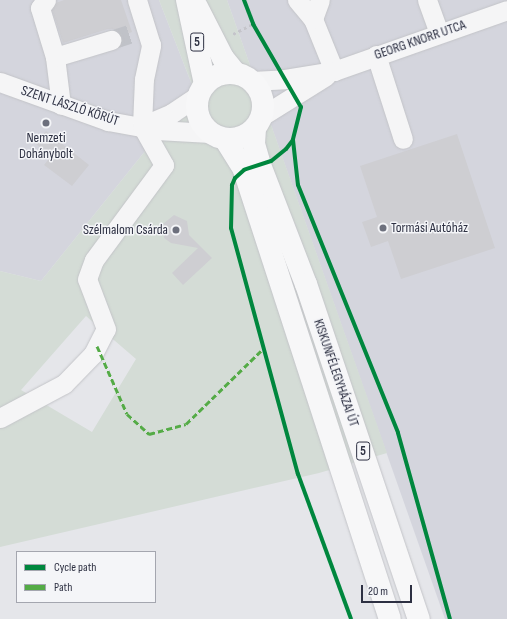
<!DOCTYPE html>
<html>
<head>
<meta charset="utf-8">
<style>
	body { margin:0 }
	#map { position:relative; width:507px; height:619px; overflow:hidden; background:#e5e6ea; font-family:"Sofia Sans Condensed",sans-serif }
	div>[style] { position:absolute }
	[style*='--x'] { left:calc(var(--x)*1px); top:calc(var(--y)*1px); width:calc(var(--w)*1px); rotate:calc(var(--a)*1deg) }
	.built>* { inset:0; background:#d4d5dd }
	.green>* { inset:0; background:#d4dcd6 }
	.building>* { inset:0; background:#ceced2 }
	.minor-tunnel>* { height:19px; margin-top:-9.5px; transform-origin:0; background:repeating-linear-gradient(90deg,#c0c2c8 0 19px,transparent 0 29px) }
	.path>* { height:2.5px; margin-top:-1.25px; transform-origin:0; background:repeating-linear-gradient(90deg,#c4c4ca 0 3px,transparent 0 6px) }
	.roads { filter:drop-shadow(0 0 1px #c3c4c8) drop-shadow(0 0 1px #c3c4c8) }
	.minor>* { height:19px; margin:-9.5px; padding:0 9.5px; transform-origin:9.5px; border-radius:9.5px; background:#f5f5f6 }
	.major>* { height:22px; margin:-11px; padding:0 11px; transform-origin:11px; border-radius:11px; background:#f7f7f8 }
	.major>.ring { margin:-11px; padding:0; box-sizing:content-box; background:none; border:22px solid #f7f7f8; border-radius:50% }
	.quiet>* { height:3px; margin-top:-1.5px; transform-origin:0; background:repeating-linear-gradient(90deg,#54ab46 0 6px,transparent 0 9px) }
	.cycleway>* { height:4px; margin:-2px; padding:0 2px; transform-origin:2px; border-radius:2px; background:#00873e }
	.dots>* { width:11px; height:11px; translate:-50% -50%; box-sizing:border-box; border:2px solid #f4f5f8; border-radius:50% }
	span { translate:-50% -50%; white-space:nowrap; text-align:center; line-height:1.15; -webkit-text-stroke:3px #f4f5f8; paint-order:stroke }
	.shield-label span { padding:1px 3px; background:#f4f5f8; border:1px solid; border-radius:3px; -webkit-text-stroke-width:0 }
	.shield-label { font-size:13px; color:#2d3042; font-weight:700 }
	.street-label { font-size:14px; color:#2d3042 }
	.poi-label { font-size:14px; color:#2d3042 }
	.left { translate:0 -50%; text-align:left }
	.right { translate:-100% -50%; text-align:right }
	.legend { position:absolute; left:16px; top:551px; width:140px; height:52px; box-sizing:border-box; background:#f4f5f8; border:1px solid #a4a6af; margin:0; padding:5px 7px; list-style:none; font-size:12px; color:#2d3042 }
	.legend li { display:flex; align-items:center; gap:8px; height:20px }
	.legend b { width:20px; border:1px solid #a4a6af }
	.scale { position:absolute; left:361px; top:585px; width:51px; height:18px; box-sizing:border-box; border:2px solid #2d3042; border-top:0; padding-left:5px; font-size:12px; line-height:14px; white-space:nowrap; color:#2d3042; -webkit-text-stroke:3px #f4f5f8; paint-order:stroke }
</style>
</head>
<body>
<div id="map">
	<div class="built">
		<i style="clip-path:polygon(0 0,159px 0,194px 90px,41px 281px,0 271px)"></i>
		<i style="clip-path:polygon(227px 0,507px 0,507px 619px,445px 619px)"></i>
	</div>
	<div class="green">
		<i style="clip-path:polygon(evenodd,159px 0,227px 0,387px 453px,319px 473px,0 547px,0 271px,41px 281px,194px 90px,159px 0,86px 316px,136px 359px,92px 432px,21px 390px,86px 316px)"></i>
	</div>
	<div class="building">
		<i style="clip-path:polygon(64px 0,121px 0,132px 32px,121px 36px,114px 29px,108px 29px,63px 43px,52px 10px,56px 3px)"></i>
		<i style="clip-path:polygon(46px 131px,89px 165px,72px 186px,44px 165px,51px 156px,36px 144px)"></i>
		<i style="clip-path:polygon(457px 134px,495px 248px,401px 279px,388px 241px,371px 247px,362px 222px,377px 217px,360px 166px)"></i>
		<i style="clip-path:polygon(174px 215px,187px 221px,189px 235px,212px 258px,183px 285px,172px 273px,198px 248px,171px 243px,164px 238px,163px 224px)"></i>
	</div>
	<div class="minor-tunnel">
		<i style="--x:111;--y:40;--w:25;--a:-18"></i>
	</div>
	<div class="path">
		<i style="--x:233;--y:34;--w:22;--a:-27"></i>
	</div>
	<div class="roads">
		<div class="minor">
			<i style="--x:46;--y:0;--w:10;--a:127"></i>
			<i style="--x:40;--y:8;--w:51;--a:73"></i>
			<i style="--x:55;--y:57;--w:48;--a:82.9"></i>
			<i style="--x:297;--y:0;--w:25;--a:50"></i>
			<i style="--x:313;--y:19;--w:56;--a:68"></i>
			<i style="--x:427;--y:0;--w:35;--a:70"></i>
			<i style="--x:313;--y:19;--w:20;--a:-70"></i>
			<i style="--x:376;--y:55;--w:88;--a:72.2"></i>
			<i style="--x:55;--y:57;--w:59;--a:-16.9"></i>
			<i style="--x:252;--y:81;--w:33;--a:-3"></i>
			<i style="--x:285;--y:79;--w:50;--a:-9.3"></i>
			<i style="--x:334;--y:71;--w:183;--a:-19.4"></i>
			<i style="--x:0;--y:82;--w:115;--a:19.9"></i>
			<i style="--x:108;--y:121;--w:50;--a:10.4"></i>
			<i style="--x:157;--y:130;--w:53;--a:3.2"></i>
			<i style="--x:262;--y:116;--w:75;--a:-32"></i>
			<i style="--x:142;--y:126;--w:33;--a:-23"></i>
			<i style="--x:172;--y:113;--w:32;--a:-34"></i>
			<i style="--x:0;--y:418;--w:72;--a:-28"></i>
			<i style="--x:64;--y:384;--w:42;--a:-46"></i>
			<i style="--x:93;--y:354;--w:28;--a:-63"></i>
			<i style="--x:106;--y:329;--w:53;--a:-110.8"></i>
			<i style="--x:87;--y:279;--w:20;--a:-70"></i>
			<i style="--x:94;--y:260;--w:118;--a:-53.6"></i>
			<i style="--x:164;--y:165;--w:45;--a:-119.4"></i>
			<i style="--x:142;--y:126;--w:47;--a:-87.6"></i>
			<i style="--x:144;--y:79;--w:35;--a:-78"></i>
			<i style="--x:151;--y:45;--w:47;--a:-107.3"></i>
		</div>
		<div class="major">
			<i style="--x:187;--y:0;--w:86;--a:77.9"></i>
			<i style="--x:197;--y:7;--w:57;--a:63"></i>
			<i style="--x:223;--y:58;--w:19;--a:51"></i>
			<i class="ring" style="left:197px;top:73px;width:44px;height:44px"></i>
			<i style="--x:255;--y:129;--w:15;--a:94"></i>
			<i style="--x:254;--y:144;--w:22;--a:74"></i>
			<i style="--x:260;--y:165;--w:128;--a:68.9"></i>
			<i style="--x:306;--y:284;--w:354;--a:71.4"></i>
			<i style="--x:225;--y:139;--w:36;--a:58"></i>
			<i style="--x:244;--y:170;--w:472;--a:72"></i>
		</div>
	</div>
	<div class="quiet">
		<i style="--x:97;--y:346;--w:74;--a:66.2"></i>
		<i style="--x:127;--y:414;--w:30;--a:42"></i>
		<i style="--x:149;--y:434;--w:38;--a:-15"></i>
		<i style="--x:186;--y:424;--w:109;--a:-44.3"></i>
	</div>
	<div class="cycleway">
		<i style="--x:244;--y:0;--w:26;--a:69"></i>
		<i style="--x:253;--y:24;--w:96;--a:60"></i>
		<i style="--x:301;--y:107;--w:34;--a:104"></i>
		<i style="--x:293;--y:140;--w:11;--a:128"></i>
		<i style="--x:286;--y:149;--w:19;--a:141"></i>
		<i style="--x:271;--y:161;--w:28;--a:162"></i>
		<i style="--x:244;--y:170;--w:12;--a:138"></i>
		<i style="--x:235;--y:178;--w:8;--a:113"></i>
		<i style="--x:232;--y:185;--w:43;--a:91.3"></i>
		<i style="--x:231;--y:228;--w:255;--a:74.8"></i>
		<i style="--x:298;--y:474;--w:154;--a:69.9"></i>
		<i style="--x:293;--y:140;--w:45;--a:83.7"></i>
		<i style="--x:298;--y:185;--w:267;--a:68"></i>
		<i style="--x:398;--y:433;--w:193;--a:74.4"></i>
	</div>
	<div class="dots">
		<i style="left:46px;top:123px;background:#6d707d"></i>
		<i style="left:383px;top:228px;background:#6d707d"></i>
		<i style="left:176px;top:230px;background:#6d707d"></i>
	</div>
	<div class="shield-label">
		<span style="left:197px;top:42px">5</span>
		<span style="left:363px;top:451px">5</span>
	</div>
	<div class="street-label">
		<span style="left:420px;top:40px;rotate:-19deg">GEORG KNORR UTCA</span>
		<span style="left:70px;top:106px;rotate:18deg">SZENT LÁSZLÓ KÖRÚT</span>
		<span style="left:336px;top:373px;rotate:71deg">KISKUNFÉLEGYHÁZAI ÚT</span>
	</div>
	<div class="poi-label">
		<span style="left:46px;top:146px">Nemzeti<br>Dohánybolt</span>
		<span class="left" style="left:391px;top:228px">Tormási Autóház</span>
		<span class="right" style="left:168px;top:230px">Szélmalom Csárda</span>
	</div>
	<ul class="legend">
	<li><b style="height:5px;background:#00873e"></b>Cycle path</li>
	<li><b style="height:5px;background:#54ab46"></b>Path</li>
	</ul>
	<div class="scale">20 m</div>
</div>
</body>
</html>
